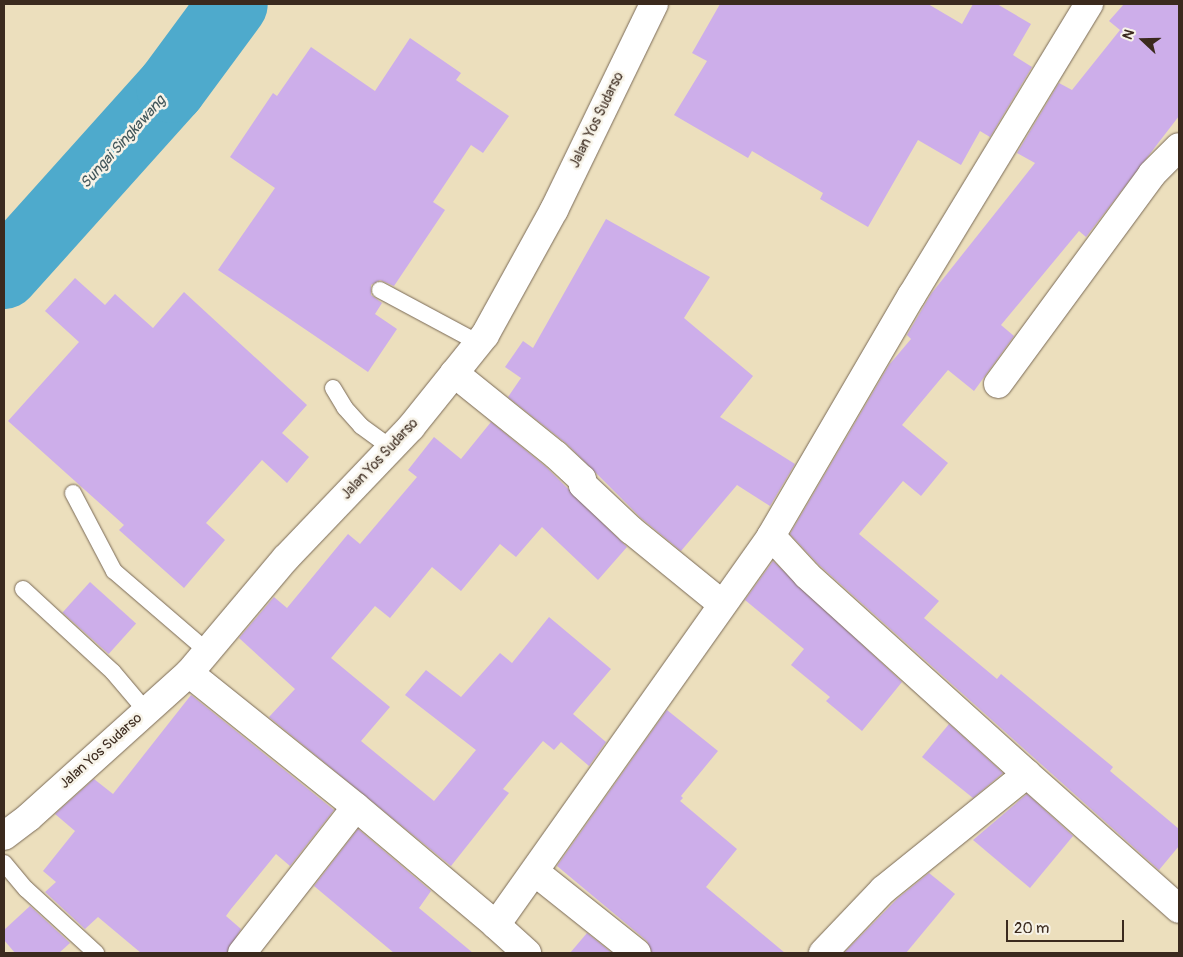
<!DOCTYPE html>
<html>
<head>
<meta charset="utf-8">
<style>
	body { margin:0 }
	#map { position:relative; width:1183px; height:957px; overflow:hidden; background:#ecdfbd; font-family:Pangolin,sans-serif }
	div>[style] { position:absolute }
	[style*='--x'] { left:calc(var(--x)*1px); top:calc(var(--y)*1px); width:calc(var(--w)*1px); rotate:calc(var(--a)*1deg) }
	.river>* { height:70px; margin:-35px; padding:0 35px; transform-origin:35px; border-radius:35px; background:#4eaacc }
	.building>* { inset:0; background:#cdaeea; transform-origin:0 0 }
	.roads { filter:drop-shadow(0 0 1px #796956) drop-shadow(0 0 1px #796956) }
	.service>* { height:16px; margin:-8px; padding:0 8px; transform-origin:8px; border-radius:8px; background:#fff }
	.minor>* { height:28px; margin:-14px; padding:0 14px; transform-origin:14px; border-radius:14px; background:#fff }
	span { translate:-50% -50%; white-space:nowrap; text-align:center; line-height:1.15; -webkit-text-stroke:5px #f7f3e8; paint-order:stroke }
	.street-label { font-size:14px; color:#3b2a1e }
	.water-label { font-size:15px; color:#42575b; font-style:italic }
	.frame { position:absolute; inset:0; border:5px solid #3b2a1e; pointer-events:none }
	.north { position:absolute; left:1118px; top:15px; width:50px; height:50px; -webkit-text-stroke:4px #f7f3e8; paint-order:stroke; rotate:291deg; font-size:14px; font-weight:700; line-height:20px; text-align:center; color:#3b2a1e }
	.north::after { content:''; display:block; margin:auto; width:18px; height:22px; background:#3b2a1e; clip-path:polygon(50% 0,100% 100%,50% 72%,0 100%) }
	.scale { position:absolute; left:1006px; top:920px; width:118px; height:22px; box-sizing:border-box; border:2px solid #3b2a1e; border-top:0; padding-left:6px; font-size:15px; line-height:18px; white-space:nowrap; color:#3b2a1e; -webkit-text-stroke:4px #f7f3e8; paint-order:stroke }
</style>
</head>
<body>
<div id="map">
	<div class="river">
		<i style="--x:4;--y:274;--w:250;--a:-48.1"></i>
		<i style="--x:171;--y:88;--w:104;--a:-53.6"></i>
	</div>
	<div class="building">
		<i style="clip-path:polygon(720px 4px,928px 4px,962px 24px,973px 4px,997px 4px,1031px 24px,1013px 55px,1032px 67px,990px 137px,980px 131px,961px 165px,918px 140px,868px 227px,820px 199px,823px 193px,752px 151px,748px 158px,674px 115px,707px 61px,692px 53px)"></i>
		<i style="clip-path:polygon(1124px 4px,1179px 4px,1179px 116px,1086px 237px,1079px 231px,1001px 325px,1014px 336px,974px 391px,948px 370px,902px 425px,948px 463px,921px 496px,903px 481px,859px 534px,939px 601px,924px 618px,997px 679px,1001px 674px,1049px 714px,1113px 767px,1110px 771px,1179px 829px,1179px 846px,1159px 870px,818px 564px,790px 534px,889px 365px,911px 339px,907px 335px,931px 294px,1035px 163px,1017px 153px,1059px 83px,1072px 90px,1120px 30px,1109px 21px)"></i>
		<i style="clip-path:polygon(410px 38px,461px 73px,456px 80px,509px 116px,483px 153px,471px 145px,433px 202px,445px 210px,394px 286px,380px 280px,371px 285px,371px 295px,382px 303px,375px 314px,397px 329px,368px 372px,218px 270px,275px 188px,230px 157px,273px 93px,277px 96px,311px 47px,375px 91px)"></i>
		<i style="clip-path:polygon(606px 219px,710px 277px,684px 318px,753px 376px,720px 417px,795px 464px,770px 506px,737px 485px,681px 551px,641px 518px,567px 444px,508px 397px,521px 378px,505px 367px,523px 341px,533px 348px)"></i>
		<i style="clip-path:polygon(75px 278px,105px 305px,115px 294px,153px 328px,184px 292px,307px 405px,282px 433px,309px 457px,287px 483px,262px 460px,206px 523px,225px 540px,184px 588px,119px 530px,124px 525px,8px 421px,79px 342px,45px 311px)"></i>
		<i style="clip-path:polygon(491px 422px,546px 467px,627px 547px,598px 580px,542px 527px,516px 557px,500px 544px,461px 591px,432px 567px,390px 618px,375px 606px,331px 658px,390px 707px,361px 741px,434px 801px,476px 750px,405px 695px,426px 670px,461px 697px,500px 653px,512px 663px,549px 617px,611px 669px,573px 714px,606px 742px,589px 766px,561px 742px,554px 750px,543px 741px,503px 789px,509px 793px,451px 866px,269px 717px,295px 689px,239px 638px,274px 597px,287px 608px,348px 534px,360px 544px,417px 477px,408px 470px,434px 437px,461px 459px)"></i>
		<i style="clip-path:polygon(773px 561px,902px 682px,862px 731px,826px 701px,830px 697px,791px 665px,804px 649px,745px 600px)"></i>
		<i style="left:90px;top:582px;width:62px;height:41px;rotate:42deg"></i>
		<i style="clip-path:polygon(191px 695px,334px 810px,290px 866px,276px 854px,231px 909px,226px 916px,241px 929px,227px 953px,141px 953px,98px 917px,85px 929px,45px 892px,56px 882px,43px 871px,75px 831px,55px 814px,94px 779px,113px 794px)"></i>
		<i style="clip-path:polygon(667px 710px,718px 751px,681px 796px,683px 798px,680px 801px,737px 849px,706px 887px,785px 953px,652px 953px,647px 941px,557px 866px)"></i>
		<i style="clip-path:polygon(949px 724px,1003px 773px,973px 798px,922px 757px)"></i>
		<i style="clip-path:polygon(1027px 794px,1073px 836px,1030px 888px,973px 840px)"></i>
		<i style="clip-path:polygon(358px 829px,431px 891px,419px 908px,473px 953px,394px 953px,314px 886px)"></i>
		<i style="clip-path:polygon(929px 873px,955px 894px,906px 953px,844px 953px,897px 899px)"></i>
		<i style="clip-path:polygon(30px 906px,70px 943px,59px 953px,15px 953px,4px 940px,4px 930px)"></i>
		<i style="clip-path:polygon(587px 933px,612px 953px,570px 953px)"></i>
	</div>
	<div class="roads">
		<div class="service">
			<i style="--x:380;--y:290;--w:112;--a:28.2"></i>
			<i style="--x:333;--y:388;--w:23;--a:59"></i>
			<i style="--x:345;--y:408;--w:24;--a:48"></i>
			<i style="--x:361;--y:426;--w:37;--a:36"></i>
			<i style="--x:73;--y:493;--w:88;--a:62.3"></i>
			<i style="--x:114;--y:571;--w:123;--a:40.7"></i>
			<i style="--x:23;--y:589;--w:122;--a:42.7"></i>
			<i style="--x:113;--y:672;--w:51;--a:49.8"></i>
			<i style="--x:4;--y:863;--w:34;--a:50"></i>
			<i style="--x:26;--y:889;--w:95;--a:42.4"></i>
		</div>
		<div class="minor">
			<i style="--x:454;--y:373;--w:131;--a:38.8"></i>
			<i style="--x:556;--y:455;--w:35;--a:43"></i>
			<i style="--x:582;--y:479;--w:6;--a:81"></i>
			<i style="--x:583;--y:485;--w:66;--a:43.2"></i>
			<i style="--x:631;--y:530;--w:117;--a:39.1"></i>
			<i style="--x:998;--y:384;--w:260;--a:-53.7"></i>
			<i style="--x:1152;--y:174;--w:38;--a:-45"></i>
			<i style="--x:189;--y:673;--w:214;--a:38.7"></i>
			<i style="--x:1027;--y:774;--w:203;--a:41.6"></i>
			<i style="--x:4;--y:836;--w:31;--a:-37"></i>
			<i style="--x:29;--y:817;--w:215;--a:-42"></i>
			<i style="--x:189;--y:673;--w:150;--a:-49.9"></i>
			<i style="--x:286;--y:558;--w:181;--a:-46.3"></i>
			<i style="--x:411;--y:427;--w:118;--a:-51.2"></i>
			<i style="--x:485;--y:335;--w:143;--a:-61.1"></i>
			<i style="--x:554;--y:210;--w:229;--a:-64.1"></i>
			<i style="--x:535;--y:872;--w:130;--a:38.5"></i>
			<i style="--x:496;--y:925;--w:42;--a:42.1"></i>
			<i style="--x:242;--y:953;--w:185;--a:-52"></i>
			<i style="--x:356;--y:807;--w:183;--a:40.1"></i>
			<i style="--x:496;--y:925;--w:476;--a:-54.7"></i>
			<i style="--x:823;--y:953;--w:87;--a:-46.4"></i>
			<i style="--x:883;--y:890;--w:185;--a:-38.9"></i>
			<i style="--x:1027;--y:774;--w:297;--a:-137.9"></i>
			<i style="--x:807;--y:575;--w:53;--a:-132.7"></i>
			<i style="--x:771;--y:536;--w:279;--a:-59.7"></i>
			<i style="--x:912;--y:295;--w:341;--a:-58.7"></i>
		</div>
	</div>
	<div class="street-label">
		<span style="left:597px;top:120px;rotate:-64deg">Jalan Yos Sudarso</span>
		<span style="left:380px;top:459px;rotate:-47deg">Jalan Yos Sudarso</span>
		<span style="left:101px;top:751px;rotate:-42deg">Jalan Yos Sudarso</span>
	</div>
	<div class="water-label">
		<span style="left:123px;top:142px;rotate:-48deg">Sungai Singkawang</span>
	</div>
	<div class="frame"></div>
	<div class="north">N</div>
	<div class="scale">20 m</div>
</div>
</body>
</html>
